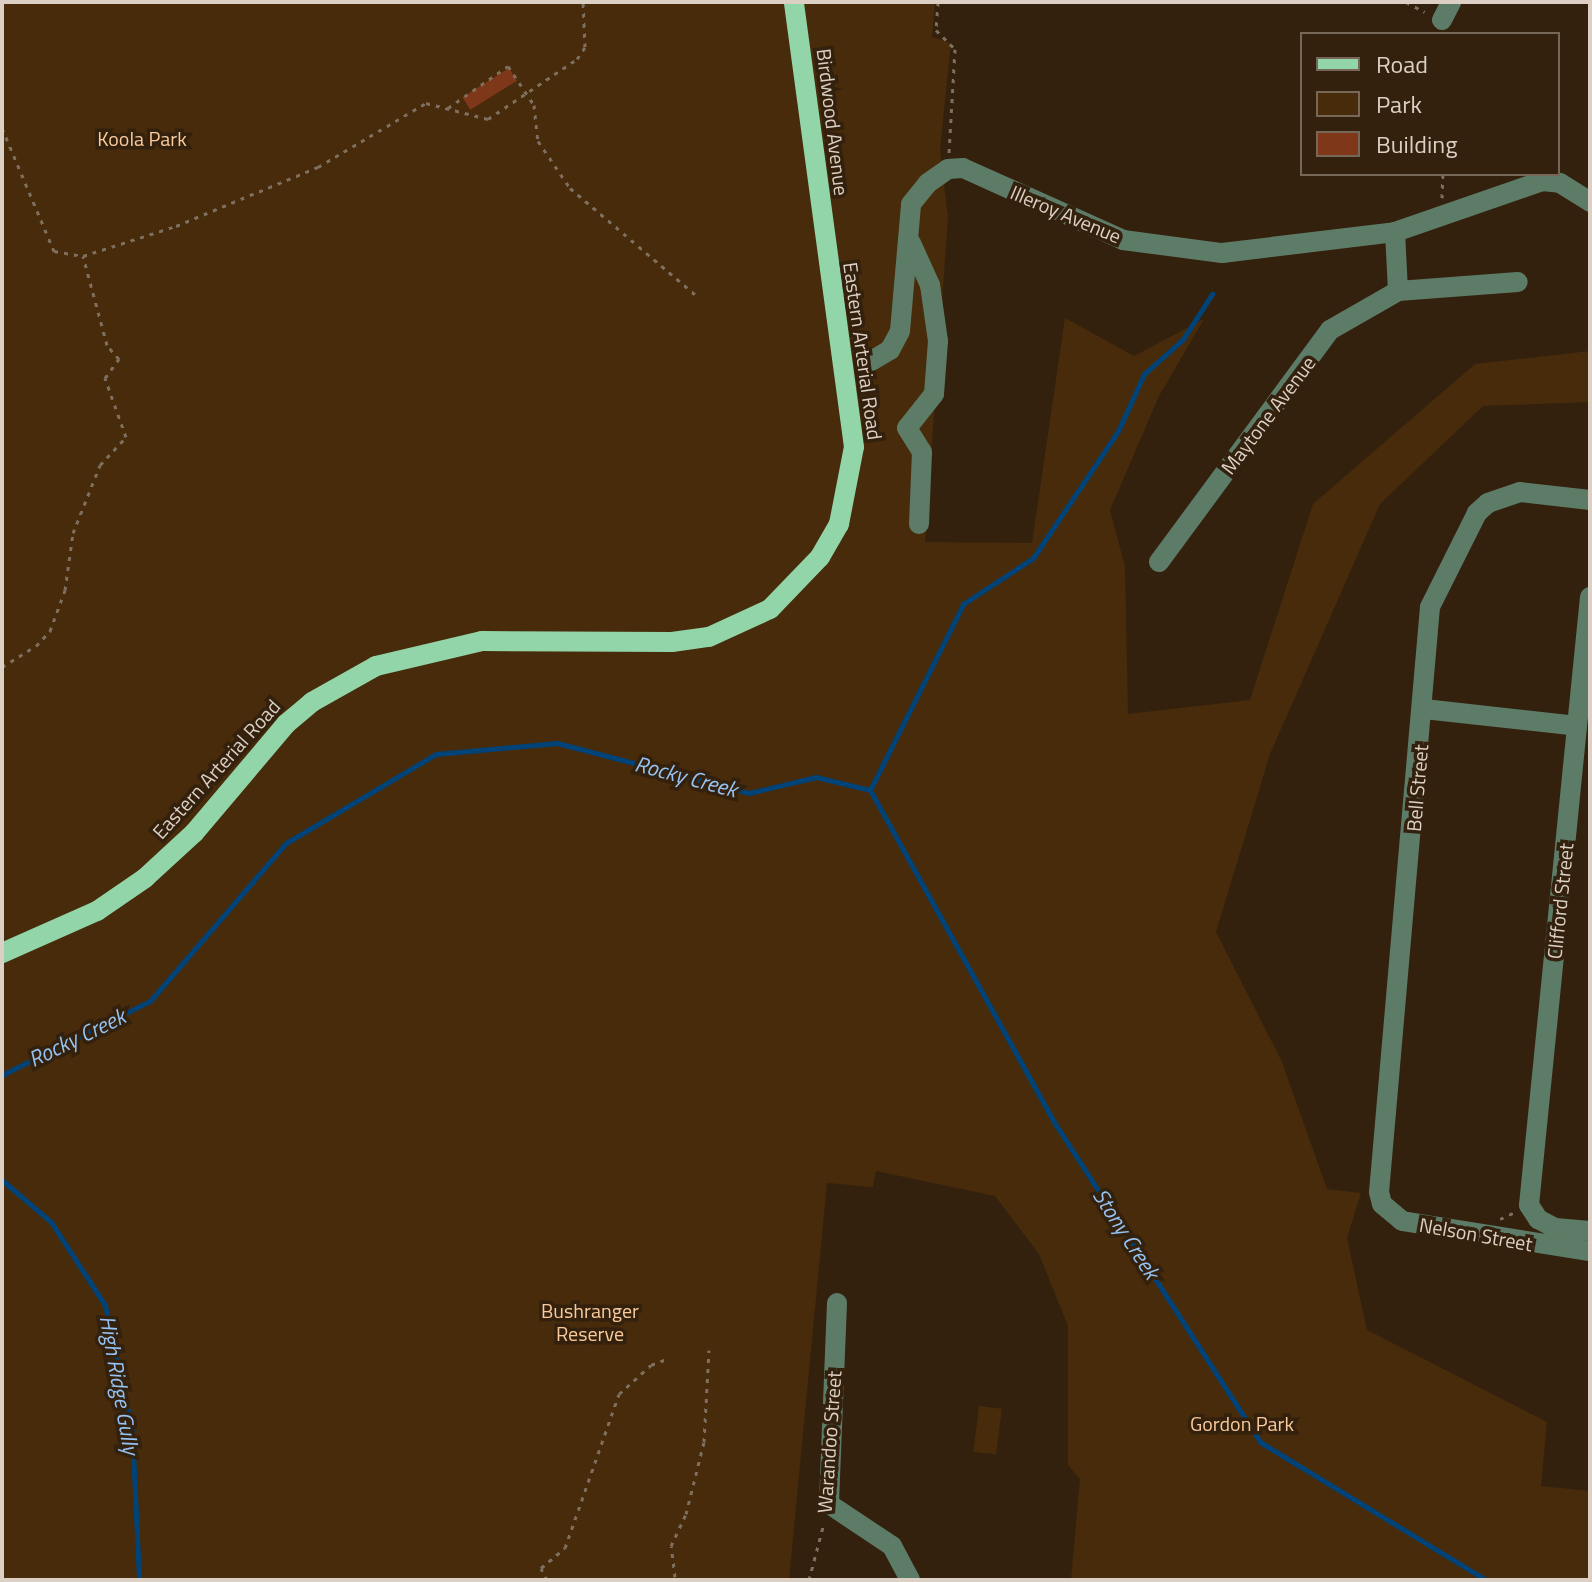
<!DOCTYPE html>
<html>
<head>
<meta charset="utf-8">
<style>
	body { margin:0 }
	#map { position:relative; width:1592px; height:1582px; overflow:hidden; background:#33210e; font-family:"Titillium Web",sans-serif }
	div>[style] { position:absolute }
	[style*='--x'] { left:calc(var(--x)*1px); top:calc(var(--y)*1px); width:calc(var(--w)*1px); rotate:calc(var(--a)*1deg) }
	.green>* { inset:0; background:#472b0a; transform-origin:0 0 }
	.stream>* { height:5px; margin:-2.5px; padding:0 2.5px; transform-origin:2.5px; border-radius:2.5px; background:#004379 }
	.building>* { inset:0; background:#7f371a; transform-origin:0 0 }
	.path>* { height:3px; margin-top:-1.5px; transform-origin:0; background:repeating-linear-gradient(90deg,#7e6f5f 0 4px,transparent 0 10px) }
	.minor>* { height:20px; margin:-10px; padding:0 10px; transform-origin:10px; border-radius:10px; background:#5d7c67 }
	.major>* { height:20px; margin:-10px; padding:0 10px; transform-origin:10px; border-radius:10px; background:#91d5a9 }
	span { translate:-50% -50%; white-space:nowrap; text-align:center; line-height:1.15; -webkit-text-stroke:7px #33210e; paint-order:stroke }
	.street-label { font-size:20px; color:#dcd0c4 }
	.park-label { font-size:20px; color:#faca9a }
	.water-label { font-size:22px; color:#96c3f2; font-style:italic }
	.frame { position:absolute; inset:0; border:4px solid #dcd0c4; pointer-events:none }
	.legend { position:absolute; left:1300px; top:32px; width:260px; height:144px; box-sizing:border-box; background:#33210e; border:2px solid #776757; margin:0; padding:10px 14px; list-style:none; font-size:24px; color:#dcd0c4 }
	.legend li { display:flex; align-items:center; gap:16px; height:40px }
	.legend b { width:40px; border:2px solid #776757 }
</style>
</head>
<body>
<div id="map">
	<div class="green">
		<i style="clip-path:polygon(2px 2px,935px 2px,932px 37px,951px 43px,940px 150px,948px 217px,925px 542px,1032px 543px,1065px 318px,1134px 356px,1204px 319px,1159px 396px,1110px 510px,1125px 566px,1128px 714px,1250px 700px,1313px 504px,1475px 364px,1590px 351px,1590px 402px,1483px 406px,1380px 504px,1270px 754px,1216px 932px,1282px 1062px,1327px 1189px,1361px 1193px,1347px 1238px,1367px 1330px,1547px 1422px,1541px 1486px,1590px 1491px,1590px 1580px,1071px 1580px,1080px 1479px,1068px 1465px,1068px 1326px,1039px 1254px,995px 1196px,876px 1171px,873px 1187px,827px 1183px,789px 1580px,2px 1580px)"></i>
		<i style="left:979px;top:1406px;width:23px;height:46px;rotate:7deg"></i>
	</div>
	<div class="stream">
		<i style="--x:870;--y:790;--w:383;--a:61"></i>
		<i style="--x:1056;--y:1125;--w:377;--a:57.2"></i>
		<i style="--x:1260;--y:1442;--w:265;--a:31.4"></i>
		<i style="--x:2;--y:1075;--w:165;--a:-26.6"></i>
		<i style="--x:150;--y:1001;--w:208;--a:-49.3"></i>
		<i style="--x:286;--y:843;--w:174;--a:-30.7"></i>
		<i style="--x:436;--y:754;--w:121;--a:-5.2"></i>
		<i style="--x:557;--y:743;--w:198;--a:14.6"></i>
		<i style="--x:749;--y:793;--w:69;--a:-13.4"></i>
		<i style="--x:816;--y:777;--w:56;--a:13.5"></i>
		<i style="--x:870;--y:790;--w:208;--a:-63.4"></i>
		<i style="--x:963;--y:604;--w:84;--a:-33.3"></i>
		<i style="--x:1033;--y:558;--w:153;--a:-56.2"></i>
		<i style="--x:1118;--y:431;--w:63;--a:-65.5"></i>
		<i style="--x:1144;--y:374;--w:52;--a:-41.9"></i>
		<i style="--x:1183;--y:339;--w:54;--a:-57.2"></i>
		<i style="--x:2;--y:1180;--w:65;--a:40.6"></i>
		<i style="--x:51;--y:1222;--w:99;--a:57"></i>
		<i style="--x:105;--y:1305;--w:128;--a:77.8"></i>
		<i style="--x:132;--y:1430;--w:150;--a:87.3"></i>
	</div>
	<div class="building">
		<i style="left:509px;top:68px;width:15px;height:55px;rotate:58deg"></i>
	</div>
	<div class="path">
		<i style="--x:938;--y:2;--w:28;--a:94"></i>
		<i style="--x:936;--y:30;--w:27;--a:45"></i>
		<i style="--x:955;--y:49;--w:105;--a:93.3"></i>
		<i style="--x:1406;--y:2;--w:21;--a:28"></i>
		<i style="--x:448;--y:108;--w:73;--a:-35"></i>
		<i style="--x:508;--y:66;--w:47;--a:56.3"></i>
		<i style="--x:534;--y:105;--w:36;--a:84"></i>
		<i style="--x:538;--y:141;--w:57;--a:55.8"></i>
		<i style="--x:570;--y:188;--w:167;--a:40.4"></i>
		<i style="--x:2;--y:128;--w:134;--a:67.1"></i>
		<i style="--x:54;--y:251;--w:29;--a:10"></i>
		<i style="--x:83;--y:256;--w:98;--a:-17.9"></i>
		<i style="--x:176;--y:226;--w:154;--a:-22.6"></i>
		<i style="--x:318;--y:167;--w:126;--a:-30.7"></i>
		<i style="--x:426;--y:103;--w:64;--a:14.5"></i>
		<i style="--x:488;--y:119;--w:107;--a:-34"></i>
		<i style="--x:577;--y:59;--w:14;--a:-56"></i>
		<i style="--x:585;--y:47;--w:45;--a:-92.5"></i>
		<i style="--x:1442;--y:198;--w:24;--a:-88"></i>
		<i style="--x:2;--y:667;--w:40;--a:-32"></i>
		<i style="--x:36;--y:646;--w:21;--a:-47"></i>
		<i style="--x:50;--y:631;--w:44;--a:-69.9"></i>
		<i style="--x:65;--y:590;--w:58;--a:-82"></i>
		<i style="--x:73;--y:533;--w:73;--a:-68.3"></i>
		<i style="--x:100;--y:465;--w:38;--a:-47"></i>
		<i style="--x:126;--y:437;--w:63;--a:-109.6"></i>
		<i style="--x:105;--y:378;--w:24;--a:-54"></i>
		<i style="--x:119;--y:359;--w:18;--a:-131"></i>
		<i style="--x:107;--y:345;--w:92;--a:-105.1"></i>
		<i style="--x:1500;--y:1219;--w:17;--a:-25"></i>
		<i style="--x:675;--y:1577;--w:31;--a:-97"></i>
		<i style="--x:671;--y:1546;--w:35;--a:-65"></i>
		<i style="--x:686;--y:1514;--w:74;--a:-76"></i>
		<i style="--x:704;--y:1442;--w:92;--a:-86.9"></i>
		<i style="--x:547;--y:1580;--w:13;--a:-117"></i>
		<i style="--x:541;--y:1568;--w:31;--a:-40"></i>
		<i style="--x:565;--y:1548;--w:163;--a:-70.7"></i>
		<i style="--x:619;--y:1394;--w:43;--a:-42.2"></i>
		<i style="--x:651;--y:1365;--w:19;--a:-21"></i>
		<i style="--x:809;--y:1580;--w:59;--a:-75.3"></i>
	</div>
	<div class="minor">
		<i style="--x:1442;--y:20;--w:20;--a:-63"></i>
		<i style="--x:911;--y:243;--w:46;--a:65.7"></i>
		<i style="--x:930;--y:285;--w:57;--a:81.9"></i>
		<i style="--x:938;--y:341;--w:53;--a:94.3"></i>
		<i style="--x:934;--y:394;--w:43;--a:128.5"></i>
		<i style="--x:907;--y:428;--w:28;--a:58"></i>
		<i style="--x:922;--y:452;--w:72;--a:92.4"></i>
		<i style="--x:1398;--y:291;--w:120;--a:-4.3"></i>
		<i style="--x:868;--y:363;--w:26;--a:-31"></i>
		<i style="--x:890;--y:350;--w:21;--a:-62"></i>
		<i style="--x:900;--y:331;--w:127;--a:-85"></i>
		<i style="--x:911;--y:204;--w:27;--a:-51"></i>
		<i style="--x:928;--y:183;--w:24;--a:-35"></i>
		<i style="--x:948;--y:169;--w:15;--a:-4"></i>
		<i style="--x:963;--y:168;--w:175;--a:24.2"></i>
		<i style="--x:1123;--y:240;--w:100;--a:7.5"></i>
		<i style="--x:1222;--y:253;--w:174;--a:-6.9"></i>
		<i style="--x:1395;--y:232;--w:156;--a:-19.1"></i>
		<i style="--x:1542;--y:181;--w:18;--a:6"></i>
		<i style="--x:1560;--y:183;--w:36;--a:32"></i>
		<i style="--x:1590;--y:500;--w:70;--a:-173.5"></i>
		<i style="--x:1520;--y:492;--w:34;--a:161"></i>
		<i style="--x:1488;--y:503;--w:15;--a:138"></i>
		<i style="--x:1477;--y:513;--w:105;--a:116.6"></i>
		<i style="--x:1430;--y:607;--w:587;--a:94.98"></i>
		<i style="--x:1379;--y:1192;--w:12;--a:76"></i>
		<i style="--x:1382;--y:1204;--w:26;--a:40"></i>
		<i style="--x:1402;--y:1221;--w:190;--a:9.1"></i>
		<i style="--x:1159;--y:562;--w:288;--a:-53.6"></i>
		<i style="--x:1330;--y:330;--w:78;--a:-29.8"></i>
		<i style="--x:1398;--y:291;--w:59;--a:-92.9"></i>
		<i style="--x:1590;--y:597;--w:611;--a:95.73"></i>
		<i style="--x:1529;--y:1205;--w:17;--a:57"></i>
		<i style="--x:1538;--y:1219;--w:19;--a:28"></i>
		<i style="--x:1555;--y:1228;--w:35;--a:5"></i>
		<i style="--x:1424;--y:709;--w:154;--a:6.3"></i>
		<i style="--x:837;--y:1303;--w:201;--a:92.3"></i>
		<i style="--x:829;--y:1504;--w:76;--a:33.7"></i>
		<i style="--x:892;--y:1546;--w:38;--a:62"></i>
	</div>
	<div class="major">
		<i style="--x:2;--y:953;--w:104;--a:-23.9"></i>
		<i style="--x:97;--y:911;--w:58;--a:-34.5"></i>
		<i style="--x:145;--y:878;--w:67;--a:-42.6"></i>
		<i style="--x:194;--y:833;--w:143;--a:-49.8"></i>
		<i style="--x:286;--y:724;--w:34;--a:-40"></i>
		<i style="--x:312;--y:702;--w:73;--a:-29.4"></i>
		<i style="--x:376;--y:666;--w:109;--a:-13.3"></i>
		<i style="--x:482;--y:641;--w:190;--a:0.3"></i>
		<i style="--x:672;--y:642;--w:37;--a:-8"></i>
		<i style="--x:709;--y:637;--w:67;--a:-24.7"></i>
		<i style="--x:770;--y:609;--w:72;--a:-46.1"></i>
		<i style="--x:820;--y:557;--w:38;--a:-60"></i>
		<i style="--x:839;--y:524;--w:78;--a:-79"></i>
		<i style="--x:854;--y:447;--w:449;--a:-97.7"></i>
	</div>
	<div class="street-label">
		<span style="left:833px;top:122px;rotate:83deg">Birdwood Avenue</span>
		<span style="left:1066px;top:214px;rotate:23deg">Illeroy Avenue</span>
		<span style="left:863px;top:351px;rotate:82deg">Eastern Arterial Road</span>
		<span style="left:1268px;top:415px;rotate:-53deg">Maytone Avenue</span>
		<span style="left:216px;top:769px;rotate:-48deg">Eastern Arterial Road</span>
		<span style="left:1417px;top:788px;rotate:-85deg">Bell Street</span>
		<span style="left:1560px;top:901px;rotate:-84deg">Clifford Street</span>
		<span style="left:1476px;top:1234px;rotate:10deg">Nelson Street</span>
		<span style="left:829px;top:1442px;rotate:-86deg">Warandoo Street</span>
	</div>
	<div class="park-label">
		<span style="left:142px;top:138px">Koola Park</span>
		<span style="left:590px;top:1322px">Bushranger<br>Reserve</span>
		<span style="left:1242px;top:1423px">Gordon Park</span>
	</div>
	<div class="water-label">
		<span style="left:686px;top:777px;rotate:15deg">Rocky Creek</span>
		<span style="left:77px;top:1038px;rotate:-26deg">Rocky Creek</span>
		<span style="left:1126px;top:1234px;rotate:57deg">Stony Creek</span>
		<span style="left:119px;top:1385px;rotate:80deg">High Ridge Gully</span>
	</div>
	<div class="frame"></div>
	<ul class="legend">
	<li><b style="height:10px;background:#91d5a9"></b>Road</li>
	<li><b style="height:22px;background:#472b0a"></b>Park</li>
	<li><b style="height:22px;background:#7f371a"></b>Building</li>
	</ul>
</div>
</body>
</html>
